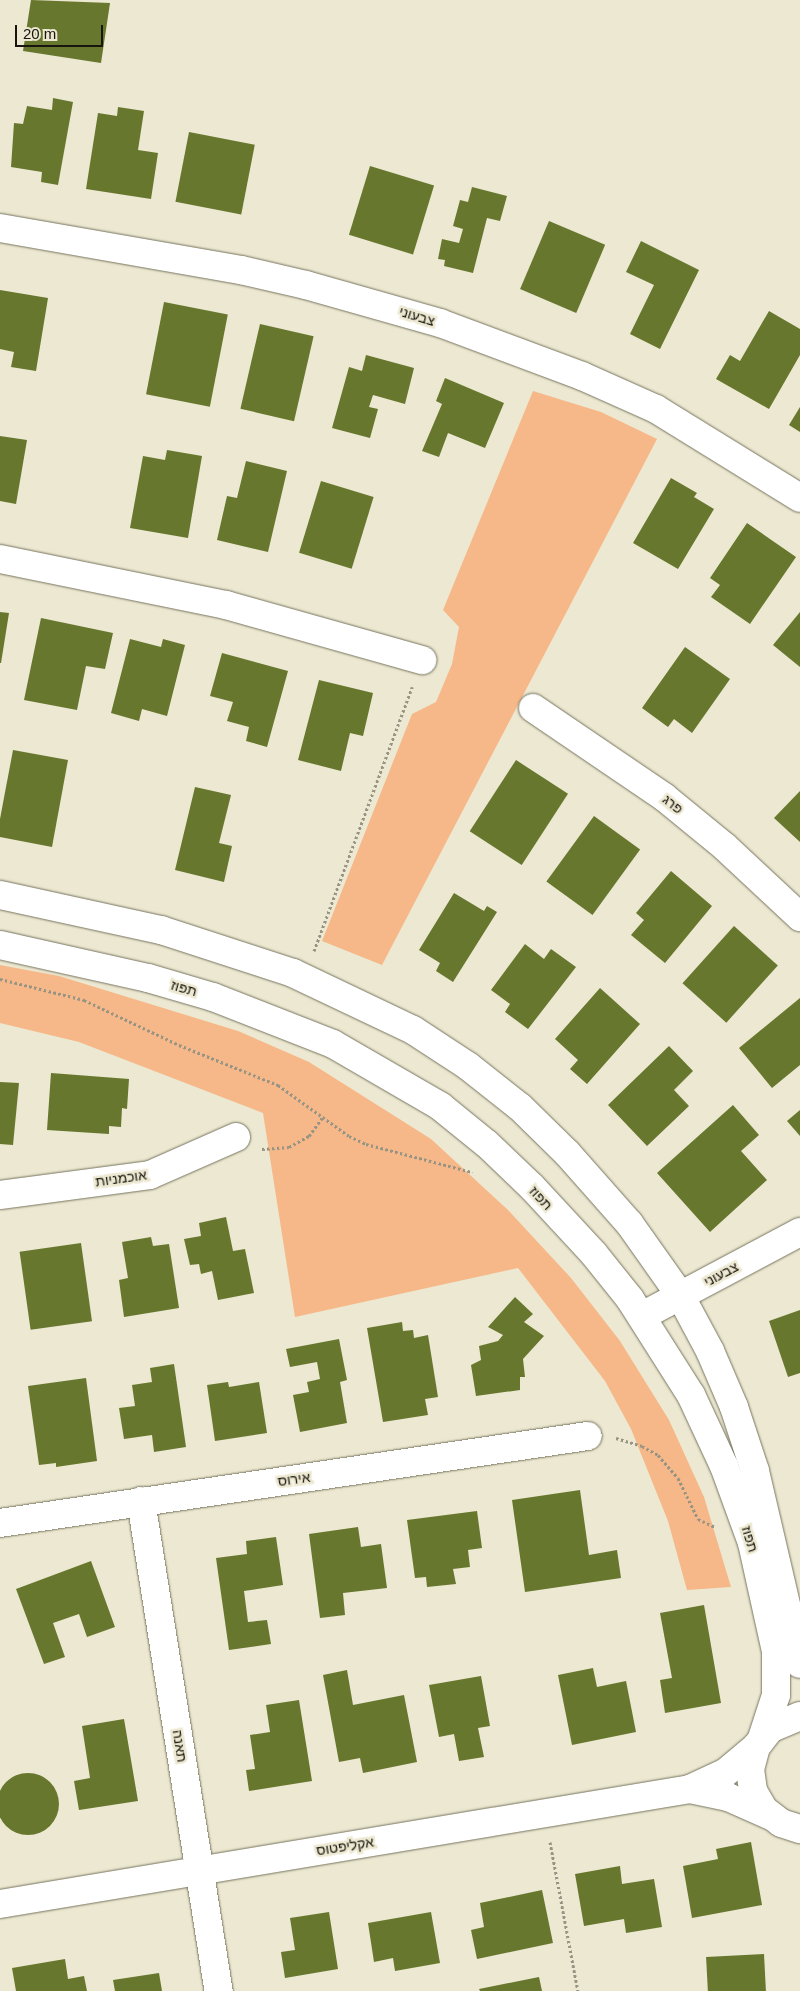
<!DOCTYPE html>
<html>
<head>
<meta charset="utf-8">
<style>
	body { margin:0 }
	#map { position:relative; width:800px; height:1991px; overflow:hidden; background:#ece8d1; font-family:Arial,"Noto Sans Hebrew",sans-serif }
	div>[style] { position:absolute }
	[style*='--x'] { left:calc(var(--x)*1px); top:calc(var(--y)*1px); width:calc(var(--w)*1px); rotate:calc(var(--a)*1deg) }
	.green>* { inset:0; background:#f6b888 }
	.building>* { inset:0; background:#67772e; transform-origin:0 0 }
	.round { border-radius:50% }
	.path>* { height:3px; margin-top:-1.5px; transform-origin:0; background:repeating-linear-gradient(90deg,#979483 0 2.5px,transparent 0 5px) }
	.roads { filter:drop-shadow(0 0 1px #77745f) drop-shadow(0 0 1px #77745f) }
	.minor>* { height:28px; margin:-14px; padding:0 14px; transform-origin:14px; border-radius:14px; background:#fff }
	.tertiary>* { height:28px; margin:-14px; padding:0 14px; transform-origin:14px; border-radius:14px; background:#fff }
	span { translate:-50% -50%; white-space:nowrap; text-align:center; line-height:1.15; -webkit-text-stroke:5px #ece8d1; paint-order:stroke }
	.street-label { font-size:14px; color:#17150d }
	.scale { position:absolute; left:15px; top:25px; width:88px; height:22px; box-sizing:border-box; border:2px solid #17150d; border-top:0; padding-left:6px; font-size:15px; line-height:18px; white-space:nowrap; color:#17150d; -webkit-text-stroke:4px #ece8d1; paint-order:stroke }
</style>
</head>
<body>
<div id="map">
	<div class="green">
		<i style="clip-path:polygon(533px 391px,601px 412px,657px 439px,382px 965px,322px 941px,412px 714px,436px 702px,452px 664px,459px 627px,443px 610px)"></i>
		<i style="clip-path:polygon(0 965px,59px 976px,238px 1031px,309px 1062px,431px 1139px,508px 1210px,571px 1278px,620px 1341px,669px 1420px,704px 1497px,731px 1587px,687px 1590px,668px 1521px,631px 1429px,605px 1381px,518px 1268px,295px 1317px,263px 1113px,79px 1042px,0 1023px)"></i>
	</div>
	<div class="building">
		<i style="clip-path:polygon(31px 0,110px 3px,101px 63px,23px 51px)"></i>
		<i style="clip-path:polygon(53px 98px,73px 102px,58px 185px,41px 182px,42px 172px,11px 167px,14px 123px,23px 124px,27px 106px,52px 110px)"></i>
		<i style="clip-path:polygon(118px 107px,144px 111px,138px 150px,158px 153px,151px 199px,86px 189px,98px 113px,117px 116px)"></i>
		<i style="left:189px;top:132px;width:67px;height:71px;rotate:11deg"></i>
		<i style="left:370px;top:166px;width:67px;height:72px;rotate:17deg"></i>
		<i style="clip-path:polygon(472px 187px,507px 196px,500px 221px,487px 218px,473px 273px,444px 266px,445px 260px,438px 259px,442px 239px,459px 243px,463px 229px,453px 226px,460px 200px,468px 202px)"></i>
		<i style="left:549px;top:221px;width:61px;height:74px;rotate:23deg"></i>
		<i style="clip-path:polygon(641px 241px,699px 270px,660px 349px,630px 334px,654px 285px,626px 272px)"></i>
		<i style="clip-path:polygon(0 290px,48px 298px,36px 371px,11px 367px,14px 352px,0 349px)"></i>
		<i style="left:164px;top:302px;width:65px;height:94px;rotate:11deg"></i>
		<i style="clip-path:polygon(769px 311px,800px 329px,800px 355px,769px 409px,716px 379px,730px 355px,740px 361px)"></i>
		<i style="left:260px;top:324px;width:55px;height:87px;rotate:13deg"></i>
		<i style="clip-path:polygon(366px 355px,414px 368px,405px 404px,373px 395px,369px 407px,378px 409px,370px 438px,332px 428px,349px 367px,362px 371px)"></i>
		<i style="clip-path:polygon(445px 378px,504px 403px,485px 448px,448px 433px,439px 457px,422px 451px,442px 404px,436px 401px)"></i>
		<i style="clip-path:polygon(800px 407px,800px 432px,789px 425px)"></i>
		<i style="clip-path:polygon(0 436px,27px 440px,16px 504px,0 501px)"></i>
		<i style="clip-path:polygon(167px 450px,202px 456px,188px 538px,130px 528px,143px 456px,165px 460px)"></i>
		<i style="clip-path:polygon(246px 461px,287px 471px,268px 552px,217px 540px,227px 496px,237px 498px)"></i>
		<i style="clip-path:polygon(671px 478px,697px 493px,694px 497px,714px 509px,678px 569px,633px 543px)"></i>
		<i style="left:321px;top:481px;width:55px;height:75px;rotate:17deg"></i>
		<i style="clip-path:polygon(747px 523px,796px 557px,750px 624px,711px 597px,720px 585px,710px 578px)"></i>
		<i style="clip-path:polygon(0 612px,9px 613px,1px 663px,0 663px)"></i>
		<i style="clip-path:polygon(800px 612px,800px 667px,773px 645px)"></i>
		<i style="clip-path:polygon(41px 618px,113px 633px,105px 669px,86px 666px,77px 710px,24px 700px)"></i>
		<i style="clip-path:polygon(130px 639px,161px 647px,163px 639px,185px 645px,167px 716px,142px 709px,139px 721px,111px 713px)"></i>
		<i style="clip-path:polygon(685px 647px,730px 679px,692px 733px,674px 719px,668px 727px,642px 708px)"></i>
		<i style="clip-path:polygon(222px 653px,288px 671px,267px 747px,246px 741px,249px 727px,227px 721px,233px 702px,210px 696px)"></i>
		<i style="clip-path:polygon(319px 680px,373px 693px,363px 736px,350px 733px,341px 771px,298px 760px)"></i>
		<i style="clip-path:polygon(13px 750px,68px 760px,52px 847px,0 837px,0 819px)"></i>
		<i style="left:516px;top:760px;width:62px;height:85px;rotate:33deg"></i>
		<i style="clip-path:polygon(195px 787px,231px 795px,219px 843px,232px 846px,224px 882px,175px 870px)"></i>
		<i style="clip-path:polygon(800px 791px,800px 842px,774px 818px)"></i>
		<i style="left:594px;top:816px;width:57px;height:81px;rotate:36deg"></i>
		<i style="clip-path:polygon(671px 871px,712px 906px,665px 963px,631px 935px,644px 920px,636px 913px)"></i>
		<i style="clip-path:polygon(454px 893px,484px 911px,487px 906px,497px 912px,453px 982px,436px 971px,440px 963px,419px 950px)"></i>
		<i style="left:734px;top:926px;width:59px;height:77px;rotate:42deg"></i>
		<i style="clip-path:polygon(525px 944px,544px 959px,551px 949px,576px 967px,528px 1029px,505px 1012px,510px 1004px,491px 990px)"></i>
		<i style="clip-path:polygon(600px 988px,640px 1024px,587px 1084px,570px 1069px,578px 1060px,555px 1039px)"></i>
		<i style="clip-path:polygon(800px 998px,800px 1065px,772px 1088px,739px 1048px)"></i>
		<i style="clip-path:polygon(669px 1046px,693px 1071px,674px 1090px,689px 1106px,647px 1146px,608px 1105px)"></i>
		<i style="clip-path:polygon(51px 1073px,129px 1079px,127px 1109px,122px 1108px,121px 1127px,109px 1126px,109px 1134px,47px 1130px)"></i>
		<i style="clip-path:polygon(0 1082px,19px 1083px,13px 1145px,0 1144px)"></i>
		<i style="clip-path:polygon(733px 1105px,759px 1135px,741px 1151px,767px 1180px,710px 1232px,657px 1173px)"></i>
		<i style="clip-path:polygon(800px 1110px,800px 1136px,787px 1121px)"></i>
		<i style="clip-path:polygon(226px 1217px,233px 1251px,245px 1249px,254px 1293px,218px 1300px,212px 1271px,201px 1274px,199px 1264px,190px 1265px,184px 1239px,201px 1236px,199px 1223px)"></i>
		<i style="clip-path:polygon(151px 1237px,153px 1246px,169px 1244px,179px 1308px,124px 1317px,119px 1280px,128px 1278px,122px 1242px)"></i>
		<i style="left:81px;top:1243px;width:79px;height:62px;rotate:82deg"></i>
		<i style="clip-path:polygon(515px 1297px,533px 1314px,524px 1322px,544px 1336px,523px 1359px,525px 1377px,520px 1377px,520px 1390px,476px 1396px,471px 1365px,481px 1360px,479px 1346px,498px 1341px,503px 1335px,488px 1327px)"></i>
		<i style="clip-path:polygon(800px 1310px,800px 1373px,788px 1377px,769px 1321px)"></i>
		<i style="clip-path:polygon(402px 1322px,403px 1331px,413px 1330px,414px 1338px,428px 1335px,438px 1397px,425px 1399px,428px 1415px,383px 1422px,367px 1328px)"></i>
		<i style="clip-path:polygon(339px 1339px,347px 1380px,340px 1382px,347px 1423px,300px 1432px,293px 1395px,309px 1392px,307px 1382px,320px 1379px,317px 1362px,290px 1367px,286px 1349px)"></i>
		<i style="clip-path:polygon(174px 1364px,186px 1447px,154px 1452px,152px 1435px,124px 1439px,119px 1408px,135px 1406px,132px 1385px,152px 1382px,150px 1368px)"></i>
		<i style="clip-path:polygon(86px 1378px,97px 1461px,56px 1467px,56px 1463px,39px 1465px,28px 1386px)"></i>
		<i style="clip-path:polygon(228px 1382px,229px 1387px,259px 1382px,267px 1433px,215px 1441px,207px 1385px)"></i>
		<i style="clip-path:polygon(580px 1490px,589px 1555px,617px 1550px,621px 1578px,525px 1592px,512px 1500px)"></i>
		<i style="clip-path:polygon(477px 1511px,482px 1548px,468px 1550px,470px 1567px,453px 1569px,456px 1584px,427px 1587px,426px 1577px,415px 1578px,407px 1520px)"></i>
		<i style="clip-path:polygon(358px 1527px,361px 1547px,381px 1544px,387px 1588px,343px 1593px,345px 1615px,320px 1618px,309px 1534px)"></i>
		<i style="clip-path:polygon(276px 1537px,283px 1585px,244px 1591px,248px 1622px,267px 1620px,271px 1644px,229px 1650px,216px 1558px,247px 1554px,246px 1541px)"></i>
		<i style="clip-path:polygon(91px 1561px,115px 1627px,87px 1637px,79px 1614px,53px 1623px,65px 1657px,44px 1664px,16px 1589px)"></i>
		<i style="clip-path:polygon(704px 1605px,721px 1703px,665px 1713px,660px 1680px,672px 1678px,660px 1613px)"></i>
		<i style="clip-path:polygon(593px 1668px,597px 1687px,626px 1681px,636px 1732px,572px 1745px,558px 1675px)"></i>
		<i style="clip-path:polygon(347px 1670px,353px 1705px,404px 1695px,417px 1762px,363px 1773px,360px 1758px,339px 1762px,323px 1675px)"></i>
		<i style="clip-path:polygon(481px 1676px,490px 1726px,478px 1728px,484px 1757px,459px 1761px,454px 1734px,439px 1737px,429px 1685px)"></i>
		<i style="clip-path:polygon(299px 1700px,312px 1781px,249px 1791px,246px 1770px,255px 1769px,250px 1735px,270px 1732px,266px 1705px)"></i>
		<i style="clip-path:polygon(124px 1719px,138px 1801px,79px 1810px,74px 1781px,90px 1778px,82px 1726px)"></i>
		<i class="round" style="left:-3px;top:1773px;width:62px;height:62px"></i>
		<i style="clip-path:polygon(751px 1842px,762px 1905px,692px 1918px,683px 1866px,718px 1859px,716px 1849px)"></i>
		<i style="clip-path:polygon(620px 1866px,622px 1884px,654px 1879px,662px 1927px,626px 1933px,624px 1919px,584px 1926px,575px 1874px)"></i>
		<i style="clip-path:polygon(542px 1890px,553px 1943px,477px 1959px,471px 1930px,484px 1927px,480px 1903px)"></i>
		<i style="clip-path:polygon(329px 1912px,338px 1969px,285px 1978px,281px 1952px,295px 1950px,290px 1918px)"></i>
		<i style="clip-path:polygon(431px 1912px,440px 1963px,395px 1971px,393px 1958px,374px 1962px,368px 1923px)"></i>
		<i style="left:764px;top:1954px;width:37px;height:58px;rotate:87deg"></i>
		<i style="clip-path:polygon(65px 1959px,68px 1979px,84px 1976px,87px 1991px,16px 1991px,12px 1968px)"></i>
		<i style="clip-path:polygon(159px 1973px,162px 1991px,115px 1991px,113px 1980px)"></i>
		<i style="clip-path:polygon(539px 1977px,542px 1991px,480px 1991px,479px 1989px)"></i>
	</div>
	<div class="path">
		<i style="--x:314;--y:951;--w:282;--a:-69.6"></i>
		<i style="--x:0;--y:979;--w:87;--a:14"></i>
		<i style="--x:84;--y:1000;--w:105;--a:25.3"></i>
		<i style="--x:179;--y:1045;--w:107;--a:22"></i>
		<i style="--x:278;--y:1085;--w:87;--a:35.7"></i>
		<i style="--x:349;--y:1136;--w:19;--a:25"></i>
		<i style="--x:366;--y:1144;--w:110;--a:14.8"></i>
		<i style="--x:262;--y:1149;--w:27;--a:-4"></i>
		<i style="--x:289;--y:1147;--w:23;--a:-29"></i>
		<i style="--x:309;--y:1136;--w:24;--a:-54"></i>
		<i style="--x:616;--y:1438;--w:27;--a:17"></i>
		<i style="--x:642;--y:1446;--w:18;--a:29"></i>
		<i style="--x:658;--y:1455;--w:30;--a:49"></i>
		<i style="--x:678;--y:1478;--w:46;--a:64"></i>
		<i style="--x:698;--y:1519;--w:19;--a:25"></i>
		<i style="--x:550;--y:1842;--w:152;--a:79.4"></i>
	</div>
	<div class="roads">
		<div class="minor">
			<i style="--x:0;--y:228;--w:245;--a:9.9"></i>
			<i style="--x:241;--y:270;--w:67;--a:13"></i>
			<i style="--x:306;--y:285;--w:139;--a:15.8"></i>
			<i style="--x:440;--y:323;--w:152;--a:20.5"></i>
			<i style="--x:582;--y:376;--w:81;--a:24"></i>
			<i style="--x:656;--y:409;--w:169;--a:31.7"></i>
			<i style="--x:0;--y:559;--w:231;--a:11.5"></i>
			<i style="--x:226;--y:605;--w:204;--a:15.7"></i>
			<i style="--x:533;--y:708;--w:158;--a:34.2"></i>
			<i style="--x:664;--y:797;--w:79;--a:39.3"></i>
			<i style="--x:725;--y:847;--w:103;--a:43"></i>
			<i style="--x:0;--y:1195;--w:151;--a:-7.6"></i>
			<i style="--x:150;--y:1175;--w:94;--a:-23.8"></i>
			<i style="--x:642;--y:1316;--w:179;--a:-28"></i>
			<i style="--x:141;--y:1501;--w:496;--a:81"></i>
			<i style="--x:0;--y:1523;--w:594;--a:-8.42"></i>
		</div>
		<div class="tertiary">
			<i style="--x:0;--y:895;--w:165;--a:12.3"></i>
			<i style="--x:161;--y:930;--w:139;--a:18"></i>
			<i style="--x:293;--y:973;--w:133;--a:25.4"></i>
			<i style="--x:413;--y:1030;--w:66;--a:33.2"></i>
			<i style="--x:468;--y:1066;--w:66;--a:38.3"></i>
			<i style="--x:520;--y:1107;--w:66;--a:44.4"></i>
			<i style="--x:567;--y:1153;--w:94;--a:48.5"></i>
			<i style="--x:629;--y:1223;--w:88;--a:54.7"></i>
			<i style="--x:680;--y:1295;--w:64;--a:61.8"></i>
			<i style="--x:710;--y:1351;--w:61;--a:66.8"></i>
			<i style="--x:734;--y:1407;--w:67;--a:71.8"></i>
			<i style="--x:755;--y:1471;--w:198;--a:76.9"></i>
			<i style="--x:0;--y:945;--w:152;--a:12.6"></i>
			<i style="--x:148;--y:978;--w:68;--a:16.3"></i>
			<i style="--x:213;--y:997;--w:129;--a:21.4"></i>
			<i style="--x:333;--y:1044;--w:124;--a:30.1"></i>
			<i style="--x:440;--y:1106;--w:60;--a:39"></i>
			<i style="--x:487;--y:1144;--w:62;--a:43.7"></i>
			<i style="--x:532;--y:1187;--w:91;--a:47.2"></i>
			<i style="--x:594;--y:1254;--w:58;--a:51.3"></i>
			<i style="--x:630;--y:1299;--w:114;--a:57.6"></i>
			<i style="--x:691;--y:1395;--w:78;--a:65.1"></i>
			<i style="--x:724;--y:1466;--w:82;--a:70"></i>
			<i style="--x:752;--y:1543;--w:111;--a:77.5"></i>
			<i style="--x:776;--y:1651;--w:44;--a:90"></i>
			<i style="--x:776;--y:1695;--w:45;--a:108"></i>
			<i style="--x:800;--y:1716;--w:33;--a:157"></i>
			<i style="--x:770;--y:1729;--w:23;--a:128"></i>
			<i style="--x:756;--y:1747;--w:23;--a:105"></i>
			<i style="--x:750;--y:1769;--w:22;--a:82"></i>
			<i style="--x:753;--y:1791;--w:22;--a:60"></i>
			<i style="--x:764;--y:1810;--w:21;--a:37"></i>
			<i style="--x:781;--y:1823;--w:20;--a:18"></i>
			<i style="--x:690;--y:1789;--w:39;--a:12"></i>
			<i style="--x:728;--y:1797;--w:45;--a:23.7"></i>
			<i style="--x:0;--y:1904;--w:700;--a:-9.46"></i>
			<i style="--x:690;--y:1789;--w:38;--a:-25"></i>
			<i style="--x:725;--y:1773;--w:40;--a:-40"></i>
		</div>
	</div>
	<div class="street-label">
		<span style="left:417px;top:316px;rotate:17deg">צבעוני</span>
		<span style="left:673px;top:804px;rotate:38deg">פרג</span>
		<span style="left:184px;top:988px;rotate:16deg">תפוז</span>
		<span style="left:121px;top:1178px;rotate:-8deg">אוכמניות</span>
		<span style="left:541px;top:1198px;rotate:47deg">תפוז</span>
		<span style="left:721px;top:1274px;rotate:-28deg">צבעוני</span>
		<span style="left:294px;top:1479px;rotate:-8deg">אירוס</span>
		<span style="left:750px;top:1539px;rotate:73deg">תפוז</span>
		<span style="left:180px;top:1746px;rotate:81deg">תאנה</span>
		<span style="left:345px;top:1846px;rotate:-9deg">אקליפטוס</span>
	</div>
	<div class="scale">20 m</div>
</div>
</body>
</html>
